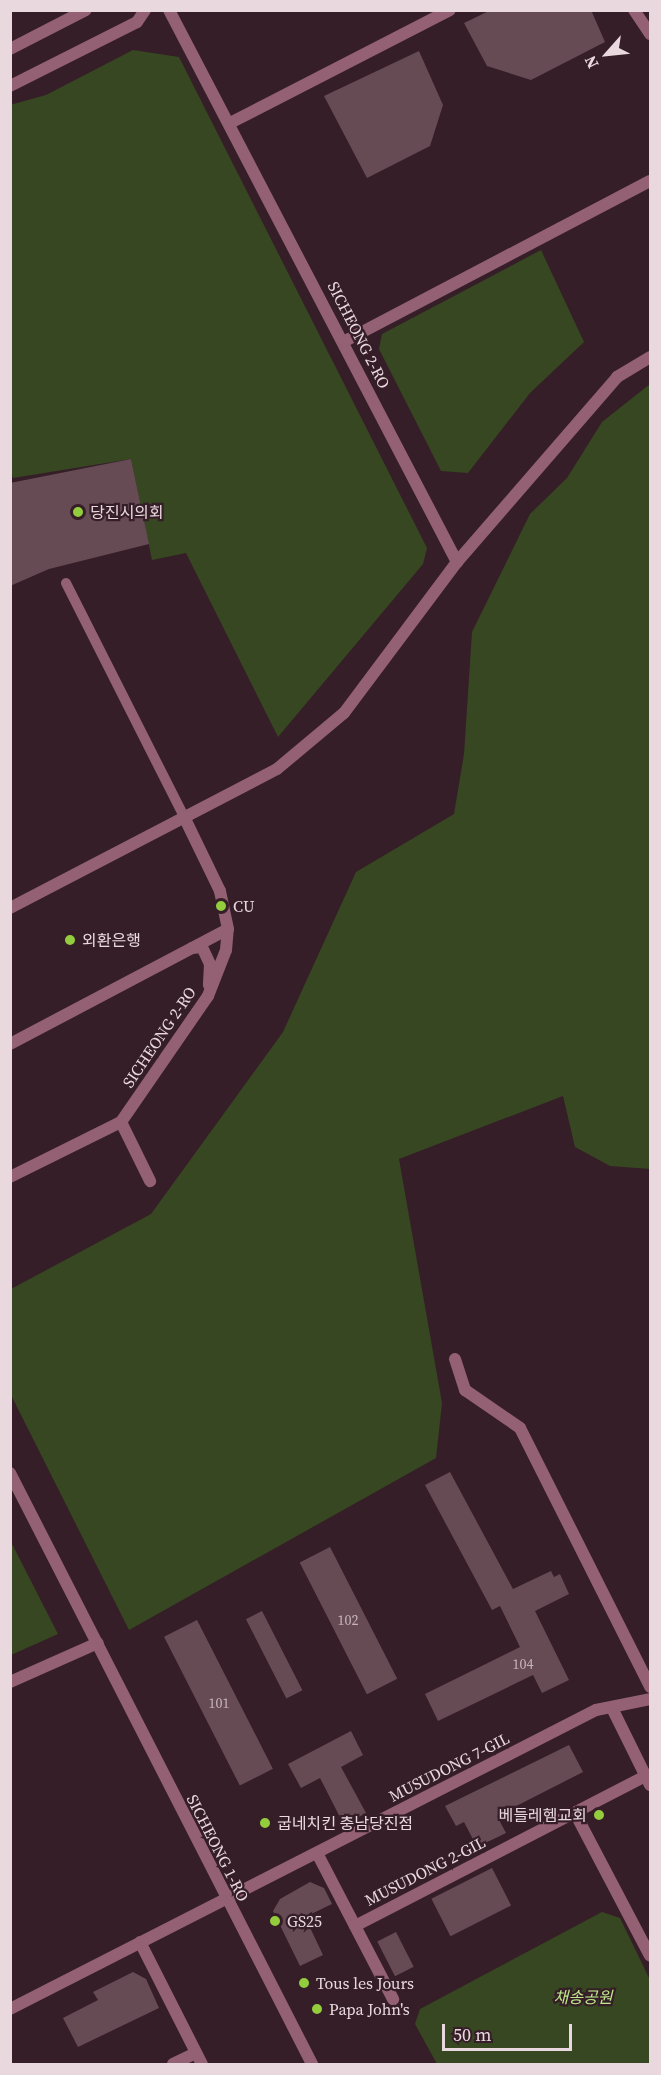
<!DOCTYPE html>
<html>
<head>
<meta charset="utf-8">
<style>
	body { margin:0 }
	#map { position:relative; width:661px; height:2075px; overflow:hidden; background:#351e27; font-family:"Source Serif 4","Noto Sans KR",serif }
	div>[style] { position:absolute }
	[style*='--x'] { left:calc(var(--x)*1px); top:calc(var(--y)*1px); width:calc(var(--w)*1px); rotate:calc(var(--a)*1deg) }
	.green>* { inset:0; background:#364721 }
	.building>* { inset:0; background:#664b55; transform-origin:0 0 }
	.service>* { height:10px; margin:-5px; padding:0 5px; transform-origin:5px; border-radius:5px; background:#946074 }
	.minor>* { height:12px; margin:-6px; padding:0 6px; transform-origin:6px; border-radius:6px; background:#946074 }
	.tertiary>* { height:12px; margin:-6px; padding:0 6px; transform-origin:6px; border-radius:6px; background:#946074 }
	.dots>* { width:16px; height:16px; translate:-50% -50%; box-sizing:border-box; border:3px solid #351e27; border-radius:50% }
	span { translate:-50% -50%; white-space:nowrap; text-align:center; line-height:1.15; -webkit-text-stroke:4.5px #351e27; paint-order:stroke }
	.number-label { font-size:14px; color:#c8b5bc }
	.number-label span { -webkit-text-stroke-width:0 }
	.street-label { font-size:16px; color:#e9d8de }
	.poi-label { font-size:16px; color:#e9d8de }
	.left { translate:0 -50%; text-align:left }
	.right { translate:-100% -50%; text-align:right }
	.park-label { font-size:16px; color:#bce889; font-style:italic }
	.frame { position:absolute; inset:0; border:12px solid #e9d8de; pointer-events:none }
	.north { position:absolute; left:577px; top:24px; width:60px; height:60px; -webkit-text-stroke:4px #351e27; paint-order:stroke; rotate:243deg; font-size:16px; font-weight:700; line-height:24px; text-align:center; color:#e9d8de }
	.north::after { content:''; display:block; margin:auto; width:21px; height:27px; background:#e9d8de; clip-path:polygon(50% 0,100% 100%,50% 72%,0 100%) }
	.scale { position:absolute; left:442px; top:2024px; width:130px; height:27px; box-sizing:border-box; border:3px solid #e9d8de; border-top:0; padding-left:8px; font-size:18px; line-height:21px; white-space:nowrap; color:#e9d8de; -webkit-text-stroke:4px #351e27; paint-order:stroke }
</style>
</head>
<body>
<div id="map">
	<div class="green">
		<i style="clip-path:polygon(133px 50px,179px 57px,427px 548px,423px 564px,278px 737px,186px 553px,152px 560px,131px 459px,13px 478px,11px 473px,10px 105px,46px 95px)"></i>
		<i style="clip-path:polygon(541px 250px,584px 342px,530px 393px,468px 473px,441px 471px,379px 349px,382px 334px)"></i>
		<i style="clip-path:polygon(650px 384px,650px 1169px,610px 1166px,575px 1147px,563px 1096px,399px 1159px,442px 1403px,436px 1458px,129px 1630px,11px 1395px,11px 1289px,151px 1214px,283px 1032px,356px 872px,454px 814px,464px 754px,472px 632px,530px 514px,567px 478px,602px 422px)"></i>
		<i style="clip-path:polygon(11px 1542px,58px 1634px,11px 1655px,10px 1655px)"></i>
		<i style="clip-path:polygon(602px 1912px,620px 1918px,650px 1980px,650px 2064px,437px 2064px,415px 2024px,420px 2009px)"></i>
	</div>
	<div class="building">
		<i style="clip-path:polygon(491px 10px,591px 10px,605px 42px,531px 80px,487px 66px,464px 23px)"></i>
		<i style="clip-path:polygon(419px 51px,443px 105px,430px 146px,367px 178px,324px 96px)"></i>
		<i style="clip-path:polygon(131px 459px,149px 544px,49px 569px,10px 586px,10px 483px)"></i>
		<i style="clip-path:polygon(450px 1472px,513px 1589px,551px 1571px,554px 1577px,560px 1574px,569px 1594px,535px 1611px,569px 1680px,542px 1693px,533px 1675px,438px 1721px,425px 1694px,520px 1647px,500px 1606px,492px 1610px,425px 1485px)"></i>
		<i style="left:330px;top:1547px;width:148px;height:34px;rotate:63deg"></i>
		<i style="left:262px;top:1611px;width:89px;height:18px;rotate:63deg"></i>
		<i style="left:197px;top:1620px;width:167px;height:37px;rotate:63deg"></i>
		<i style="clip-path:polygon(351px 1731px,363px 1755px,341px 1767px,366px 1813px,344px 1825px,320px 1778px,301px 1788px,288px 1764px)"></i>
		<i style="clip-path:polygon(569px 1745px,583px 1772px,497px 1816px,506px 1833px,477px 1847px,464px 1822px,456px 1826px,445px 1806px)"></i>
		<i style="left:492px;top:1868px;width:42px;height:68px;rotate:63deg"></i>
		<i style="clip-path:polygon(310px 1882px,324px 1888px,332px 1904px,305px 1917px,323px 1955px,300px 1966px,273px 1911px,280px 1899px)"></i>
		<i style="left:396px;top:1932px;width:39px;height:21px;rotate:63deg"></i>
		<i style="clip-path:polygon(133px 1972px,146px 1979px,159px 2008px,78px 2047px,63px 2018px,98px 2000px,93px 1992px)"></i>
	</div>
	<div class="service">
		<i style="--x:66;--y:583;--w:262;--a:63.2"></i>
	</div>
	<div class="minor">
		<i style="--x:169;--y:10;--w:623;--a:62.45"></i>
		<i style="--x:634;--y:10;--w:29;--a:56"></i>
		<i style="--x:230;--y:123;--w:247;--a:-27.2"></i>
		<i style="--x:345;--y:341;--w:344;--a:-27.7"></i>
		<i style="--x:10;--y:908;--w:301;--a:-27.5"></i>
		<i style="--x:277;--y:769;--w:87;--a:-39.9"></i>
		<i style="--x:344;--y:713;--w:189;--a:-53.2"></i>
		<i style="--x:457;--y:562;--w:245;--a:-49.1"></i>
		<i style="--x:617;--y:377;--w:39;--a:-31"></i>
		<i style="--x:192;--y:948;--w:10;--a:-6"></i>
		<i style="--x:202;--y:947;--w:19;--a:65"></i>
		<i style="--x:210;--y:964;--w:21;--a:93"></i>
		<i style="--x:10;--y:1044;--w:246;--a:-27.8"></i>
		<i style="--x:121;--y:1122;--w:66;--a:63.8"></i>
		<i style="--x:10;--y:1177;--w:124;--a:-26.4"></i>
		<i style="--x:121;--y:1122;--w:153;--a:-55.4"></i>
		<i style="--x:208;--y:996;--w:49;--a:-68.6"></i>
		<i style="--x:226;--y:950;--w:21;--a:-85"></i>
		<i style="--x:228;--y:929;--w:39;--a:-102"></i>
		<i style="--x:220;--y:891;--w:82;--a:-115.9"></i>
		<i style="--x:455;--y:1359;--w:33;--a:72"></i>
		<i style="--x:465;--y:1390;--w:67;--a:34.6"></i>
		<i style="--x:520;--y:1428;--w:290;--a:63.3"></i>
		<i style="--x:10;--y:1682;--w:96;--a:-23.9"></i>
		<i style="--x:612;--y:1708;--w:86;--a:63.7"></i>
		<i style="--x:575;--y:1813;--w:161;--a:62.3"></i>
		<i style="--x:317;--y:1853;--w:165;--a:62.5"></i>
		<i style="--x:355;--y:1926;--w:327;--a:-27.3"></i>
		<i style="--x:140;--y:1942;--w:137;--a:63.1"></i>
		<i style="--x:10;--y:2009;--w:658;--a:-27.03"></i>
		<i style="--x:596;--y:1710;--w:55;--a:-11.5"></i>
		<i style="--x:173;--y:2064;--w:25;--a:-26"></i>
	</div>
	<div class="tertiary">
		<i style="--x:10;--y:49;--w:85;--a:-27.2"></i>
		<i style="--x:10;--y:86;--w:142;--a:-26.7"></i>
		<i style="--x:137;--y:22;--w:14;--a:-56"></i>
		<i style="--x:10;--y:1473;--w:664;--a:62.93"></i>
	</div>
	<div class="dots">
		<i style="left:78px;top:512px;background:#93cd3e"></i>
		<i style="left:221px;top:906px;background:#93cd3e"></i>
		<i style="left:70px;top:940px;background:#93cd3e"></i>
		<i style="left:599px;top:1815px;background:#93cd3e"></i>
		<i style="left:265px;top:1823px;background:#93cd3e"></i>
		<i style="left:275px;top:1921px;background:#93cd3e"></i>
		<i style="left:304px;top:1983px;background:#93cd3e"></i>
		<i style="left:317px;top:2009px;background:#93cd3e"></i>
	</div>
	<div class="number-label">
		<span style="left:348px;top:1620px">102</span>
		<span style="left:523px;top:1664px">104</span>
		<span style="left:219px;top:1703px">101</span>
	</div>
	<div class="street-label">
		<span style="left:359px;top:335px;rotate:63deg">SICHEONG 2-RO</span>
		<span style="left:159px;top:1037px;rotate:-56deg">SICHEONG 2-RO</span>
		<span style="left:449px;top:1767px;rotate:-27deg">MUSUDONG 7-GIL</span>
		<span style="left:218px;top:1848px;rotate:63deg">SICHEONG 1-RO</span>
		<span style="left:425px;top:1871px;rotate:-27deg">MUSUDONG 2-GIL</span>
	</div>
	<div class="poi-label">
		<span class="left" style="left:90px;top:512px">당진시의회</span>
		<span class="left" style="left:233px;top:906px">CU</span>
		<span class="left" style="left:82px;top:940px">외환은행</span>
		<span class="right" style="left:587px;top:1815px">베들레헴교회</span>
		<span class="left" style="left:277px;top:1823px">굽네치킨 충남당진점</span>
		<span class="left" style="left:287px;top:1921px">GS25</span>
		<span class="left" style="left:316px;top:1983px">Tous les Jours</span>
		<span class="left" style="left:329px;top:2009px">Papa John's</span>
	</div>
	<div class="park-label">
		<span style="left:583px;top:1997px">채송공원</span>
	</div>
	<div class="frame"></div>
	<div class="north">N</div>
	<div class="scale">50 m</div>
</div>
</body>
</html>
